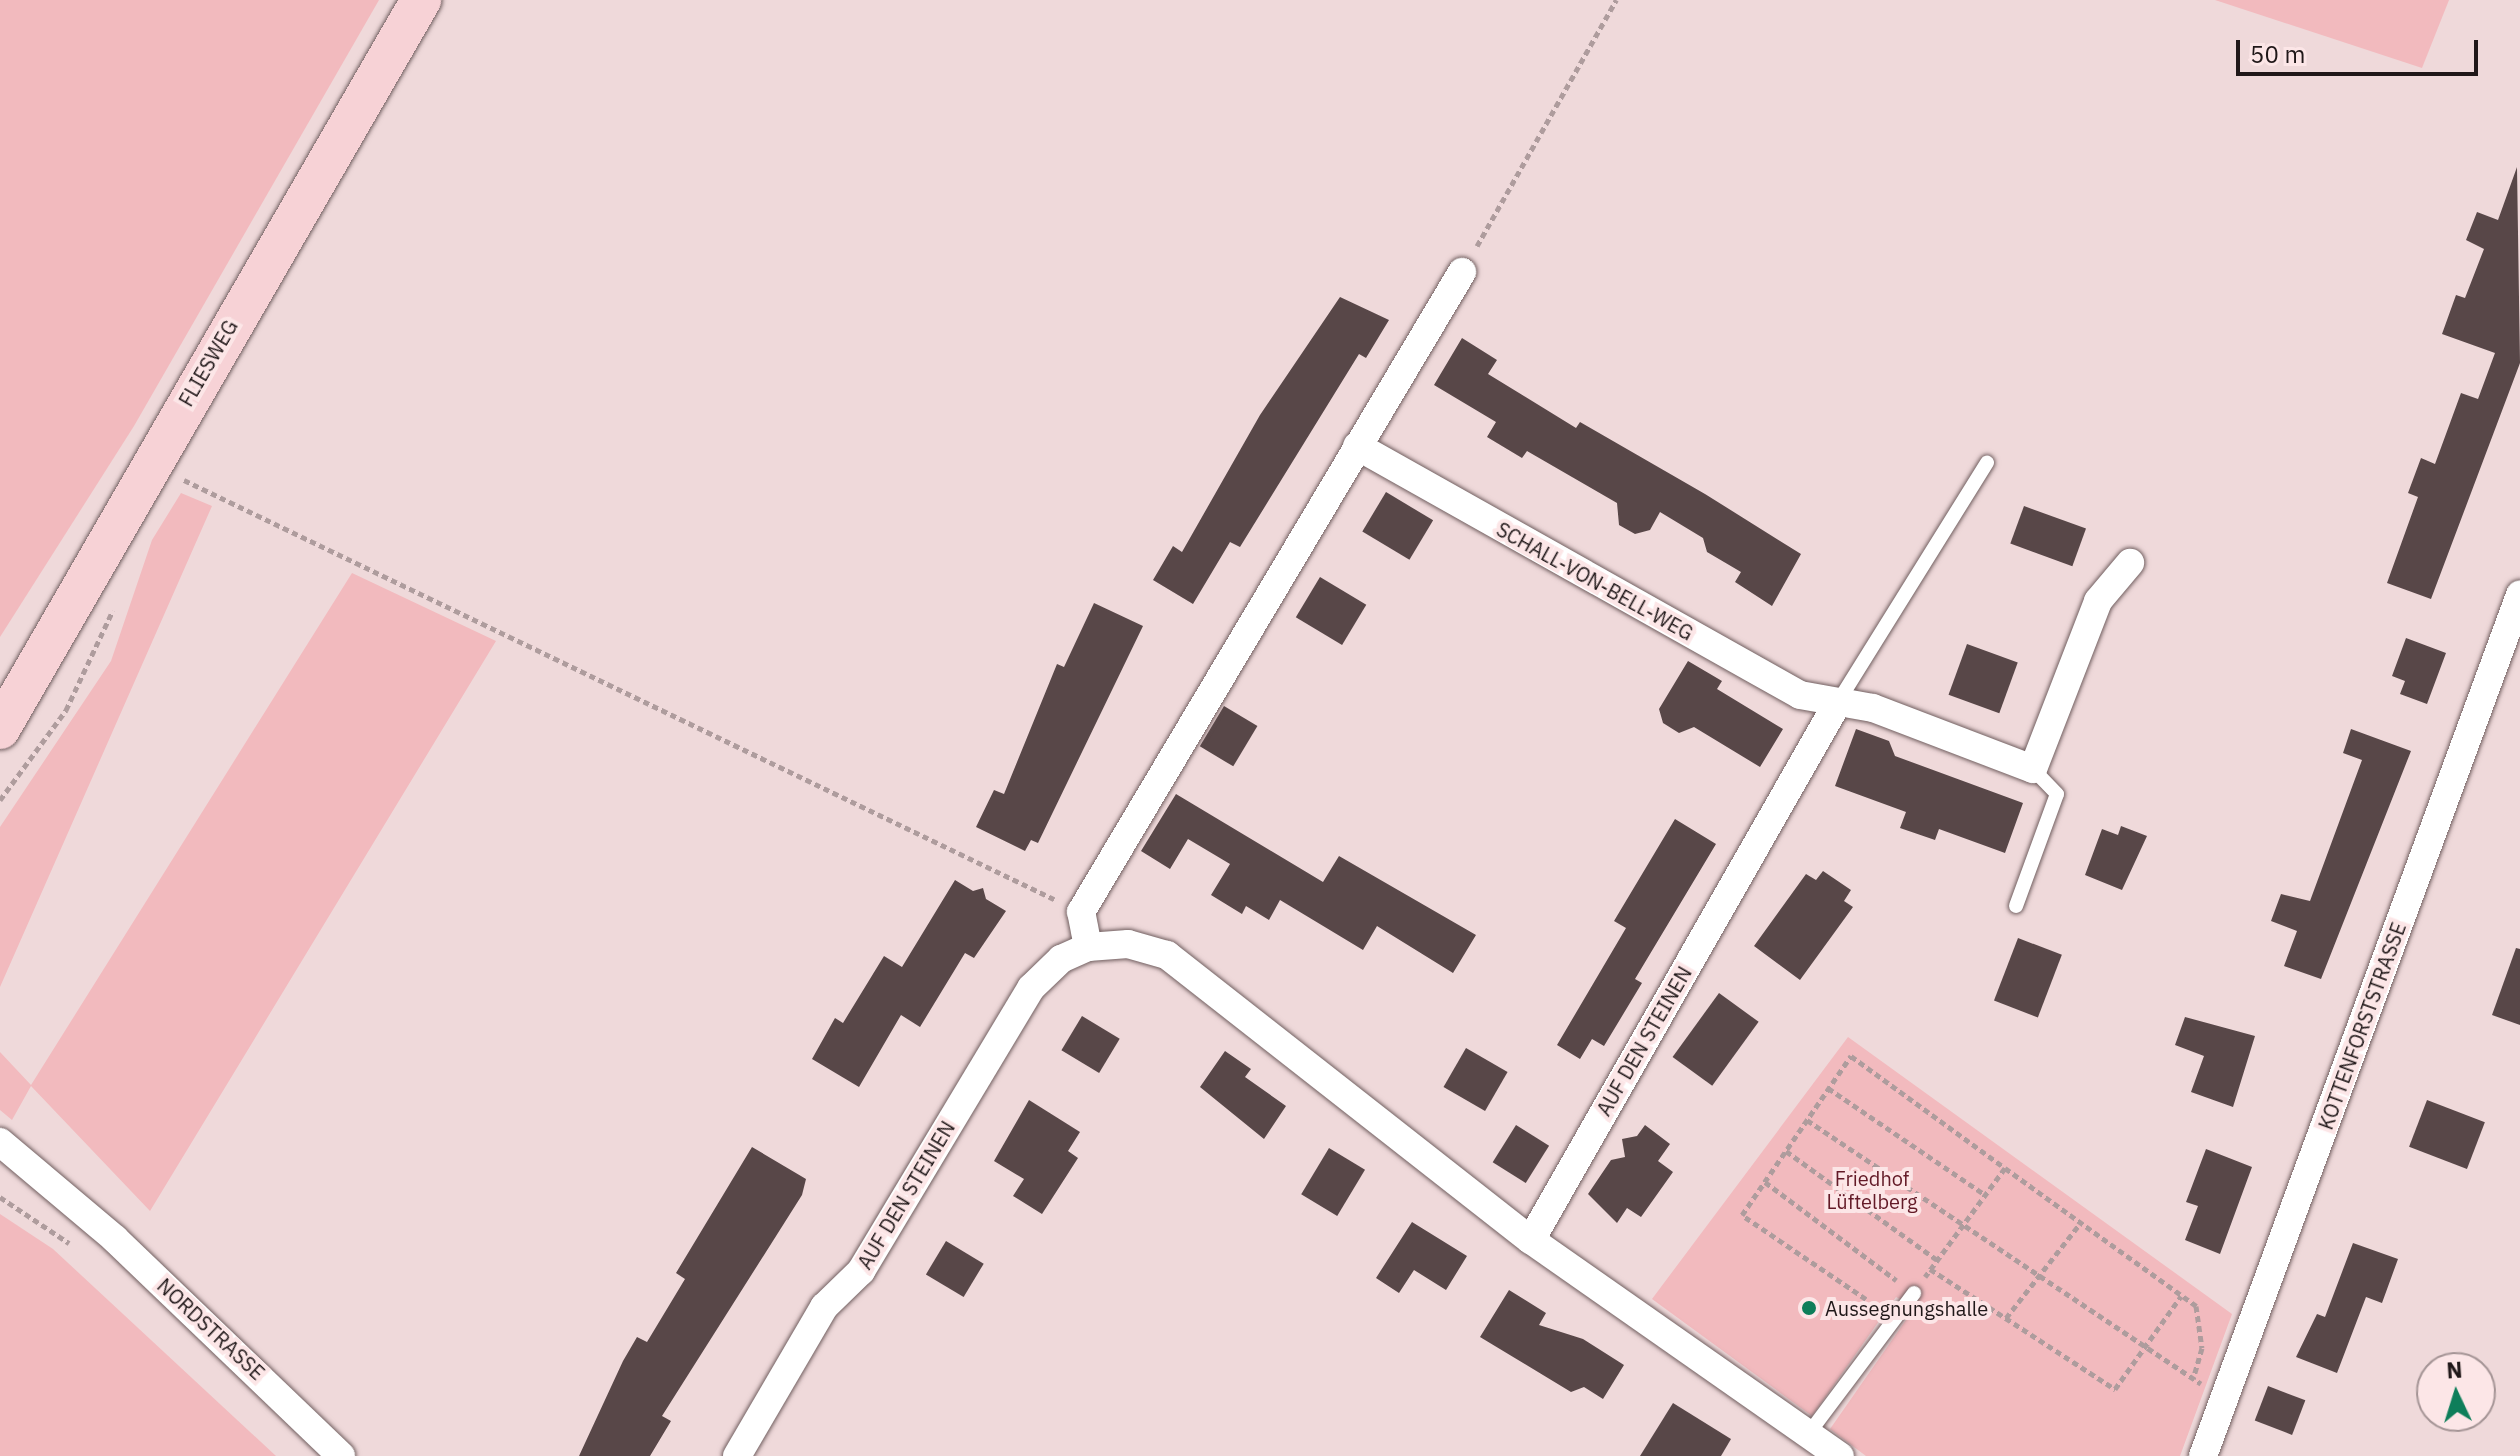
<!DOCTYPE html>
<html>
<head>
<meta charset="utf-8">
<style>
	body { margin:0 }
	#map { position:relative; width:2520px; height:1456px; overflow:hidden; background:#efd9da; font-family:"IBM Plex Sans",sans-serif }
	div>[style] { position:absolute }
	[style*='--x'] { left:calc(var(--x)*1px); top:calc(var(--y)*1px); width:calc(var(--w)*1px); rotate:calc(var(--a)*1deg) }
	.green>* { inset:0; background:#f2babe }
	.building>* { inset:0; background:#584748; transform-origin:0 0 }
	.path>* { height:5px; margin-top:-2.5px; transform-origin:0; background:repeating-linear-gradient(90deg,#ae9c9d 0 6px,transparent 0 10px) }
	.roads { filter:drop-shadow(0 0 2px #715f60) drop-shadow(0 0 2px #715f60) }
	.lane>* { height:14px; margin:-7px; padding:0 7px; transform-origin:7px; border-radius:7px; background:#fff }
	.street>* { height:28px; margin:-14px; padding:0 14px; transform-origin:14px; border-radius:14px; background:#fff }
	.secondary>* { height:40px; margin:-20px; padding:0 20px; transform-origin:20px; border-radius:20px; background:#f7d2d6 }
	.dots>* { width:22px; height:22px; translate:-50% -50%; box-sizing:border-box; border:4px solid #fce6e7; border-radius:50% }
	span { translate:-50% -50%; white-space:nowrap; text-align:center; line-height:1.15; -webkit-text-stroke:8px #fce6e7; paint-order:stroke }
	.street-label { font-size:20px; color:#201819 }
	.park-label { font-size:20px; color:#631a27 }
	.poi-label { font-size:20px; color:#201819 }
	.left { translate:0 -50%; text-align:left }
	.north { position:absolute; left:2416px; top:1352px; width:80px; height:80px; box-sizing:border-box; background:#fce6e7; border:2px solid #a49495; border-radius:50%; rotate:356deg; font-size:22px; font-weight:700; line-height:32px; text-align:center; color:#201819 }
	.north::after { content:''; display:block; margin:auto; width:28px; height:36px; background:#0e7e5a; clip-path:polygon(50% 0,100% 100%,50% 72%,0 100%) }
	.scale { position:absolute; left:2236px; top:40px; width:242px; height:36px; box-sizing:border-box; border:4px solid #201819; border-top:0; padding-left:10px; font-size:24px; line-height:28px; white-space:nowrap; color:#201819; -webkit-text-stroke:6px #fce6e7; paint-order:stroke }
</style>
</head>
<body>
<div id="map">
	<div class="green">
		<i style="clip-path:polygon(0 0,379px 0,134px 426px,0 637px)"></i>
		<i style="clip-path:polygon(2215px 0,2449px 0,2422px 68px)"></i>
		<i style="clip-path:polygon(181px 493px,212px 506px,0 987px,0 827px,111px 661px,152px 540px)"></i>
		<i style="clip-path:polygon(352px 573px,496px 641px,150px 1211px,31px 1086px,12px 1120px,0 1110px,0 1052px,31px 1085px)"></i>
		<i style="clip-path:polygon(1848px 1037px,2232px 1314px,2180px 1456px,1866px 1456px,1830px 1429px,1915px 1307px,1896px 1297px,1812px 1416px,1652px 1299px)"></i>
		<i style="clip-path:polygon(0 1214px,53px 1249px,276px 1456px,0 1456px)"></i>
	</div>
	<div class="building">
		<i style="clip-path:polygon(2517px 167px,2520px 363px,2431px 599px,2387px 583px,2418px 497px,2408px 493px,2421px 458px,2435px 464px,2461px 393px,2478px 399px,2495px 353px,2442px 334px,2456px 295px,2465px 298px,2484px 249px,2466px 240px,2477px 212px,2498px 220px)"></i>
		<i style="clip-path:polygon(1340px 297px,1389px 320px,1366px 358px,1359px 354px,1240px 547px,1230px 542px,1193px 604px,1153px 580px,1173px 546px,1182px 552px,1260px 415px)"></i>
		<i style="clip-path:polygon(1462px 338px,1497px 360px,1488px 374px,1576px 428px,1580px 422px,1705px 494px,1801px 554px,1772px 606px,1735px 582px,1741px 572px,1707px 552px,1703px 538px,1660px 512px,1650px 530px,1635px 534px,1619px 525px,1617px 503px,1527px 451px,1522px 458px,1487px 437px,1496px 422px,1434px 385px)"></i>
		<i style="left:1386px;top:492px;width:55px;height:46px;rotate:31deg"></i>
		<i style="left:2024px;top:506px;width:66px;height:40px;rotate:20deg"></i>
		<i style="left:1320px;top:577px;width:54px;height:47px;rotate:31deg"></i>
		<i style="clip-path:polygon(1094px 603px,1143px 626px,1038px 843px,1031px 840px,1025px 851px,976px 827px,994px 790px,1004px 794px,1057px 664px,1064px 667px)"></i>
		<i style="clip-path:polygon(2406px 638px,2446px 653px,2427px 704px,2400px 694px,2405px 681px,2392px 676px)"></i>
		<i style="left:1967px;top:644px;width:54px;height:54px;rotate:20deg"></i>
		<i style="clip-path:polygon(1688px 661px,1722px 681px,1717px 689px,1783px 729px,1760px 767px,1694px 727px,1679px 733px,1663px 723px,1659px 709px)"></i>
		<i style="left:1224px;top:706px;width:39px;height:47px;rotate:31deg"></i>
		<i style="clip-path:polygon(1856px 729px,1889px 741px,1895px 756px,2023px 803px,2005px 853px,1939px 829px,1935px 840px,1900px 828px,1906px 812px,1835px 786px)"></i>
		<i style="clip-path:polygon(2351px 729px,2411px 751px,2321px 979px,2284px 966px,2297px 931px,2271px 921px,2281px 894px,2310px 901px,2362px 760px,2343px 753px)"></i>
		<i style="clip-path:polygon(1176px 794px,1323px 882px,1339px 856px,1476px 935px,1453px 973px,1377px 926px,1363px 950px,1280px 900px,1269px 920px,1246px 906px,1242px 914px,1211px 895px,1230px 864px,1188px 839px,1170px 869px,1141px 851px)"></i>
		<i style="clip-path:polygon(1675px 819px,1716px 844px,1635px 979px,1642px 983px,1604px 1046px,1592px 1039px,1580px 1059px,1557px 1045px,1626px 928px,1614px 921px)"></i>
		<i style="clip-path:polygon(2121px 826px,2147px 836px,2122px 890px,2085px 875px,2102px 829px,2118px 835px)"></i>
		<i style="clip-path:polygon(1823px 871px,1851px 890px,1844px 901px,1853px 907px,1800px 980px,1754px 946px,1806px 874px,1816px 880px)"></i>
		<i style="clip-path:polygon(955px 880px,973px 891px,983px 888px,986px 899px,1006px 911px,974px 958px,965px 953px,920px 1027px,901px 1015px,859px 1087px,812px 1059px,835px 1018px,843px 1023px,884px 956px,902px 967px)"></i>
		<i style="left:2018px;top:938px;width:47px;height:67px;rotate:21deg"></i>
		<i style="clip-path:polygon(2516px 948px,2520px 949px,2520px 1025px,2492px 1015px)"></i>
		<i style="left:1719px;top:993px;width:49px;height:79px;rotate:36deg"></i>
		<i style="left:1082px;top:1016px;width:44px;height:40px;rotate:31deg"></i>
		<i style="clip-path:polygon(2185px 1017px,2255px 1036px,2233px 1107px,2191px 1092px,2204px 1056px,2175px 1045px)"></i>
		<i style="left:1466px;top:1048px;width:48px;height:45px;rotate:30deg"></i>
		<i style="clip-path:polygon(1225px 1051px,1251px 1069px,1245px 1077px,1286px 1106px,1264px 1139px,1200px 1087px)"></i>
		<i style="clip-path:polygon(1029px 1100px,1080px 1132px,1068px 1151px,1078px 1158px,1042px 1214px,1013px 1196px,1024px 1179px,994px 1161px)"></i>
		<i style="left:2427px;top:1100px;width:62px;height:50px;rotate:21deg"></i>
		<i style="left:1516px;top:1125px;width:39px;height:44px;rotate:32deg"></i>
		<i style="clip-path:polygon(1645px 1125px,1670px 1144px,1658px 1161px,1673px 1172px,1641px 1217px,1627px 1208px,1617px 1223px,1588px 1194px,1611px 1160px,1625px 1157px,1622px 1139px,1637px 1136px)"></i>
		<i style="clip-path:polygon(752px 1147px,806px 1179px,802px 1195px,662px 1416px,671px 1421px,650px 1456px,579px 1456px,623px 1361px,637px 1337px,647px 1342px,685px 1279px,676px 1273px)"></i>
		<i style="left:1329px;top:1148px;width:42px;height:54px;rotate:31deg"></i>
		<i style="clip-path:polygon(2206px 1149px,2252px 1167px,2220px 1254px,2185px 1240px,2198px 1206px,2186px 1202px)"></i>
		<i style="clip-path:polygon(1412px 1222px,1467px 1256px,1446px 1290px,1414px 1270px,1399px 1293px,1376px 1278px)"></i>
		<i style="left:946px;top:1241px;width:44px;height:39px;rotate:31deg"></i>
		<i style="clip-path:polygon(2353px 1243px,2398px 1259px,2382px 1303px,2366px 1297px,2337px 1373px,2296px 1357px,2317px 1314px,2325px 1317px)"></i>
		<i style="clip-path:polygon(1509px 1290px,1546px 1313px,1539px 1325px,1583px 1339px,1624px 1365px,1603px 1399px,1584px 1387px,1571px 1392px,1480px 1337px)"></i>
		<i style="left:2268px;top:1386px;width:40px;height:37px;rotate:21deg"></i>
		<i style="clip-path:polygon(1673px 1403px,1731px 1439px,1721px 1456px,1640px 1456px)"></i>
	</div>
	<div class="path">
		<i style="--x:1477;--y:246;--w:283;--a:-60.5"></i>
		<i style="--x:184;--y:480;--w:966;--a:25.72"></i>
		<i style="--x:0;--y:800;--w:112;--a:-53.7"></i>
		<i style="--x:66;--y:710;--w:110;--a:-64.8"></i>
		<i style="--x:1828;--y:1088;--w:189;--a:34.2"></i>
		<i style="--x:1807;--y:1120;--w:474;--a:33.8"></i>
		<i style="--x:1786;--y:1151;--w:186;--a:35.8"></i>
		<i style="--x:2005;--y:1168;--w:236;--a:35.8"></i>
		<i style="--x:2196;--y:1306;--w:42;--a:81.9"></i>
		<i style="--x:2202;--y:1348;--w:32;--a:106"></i>
		<i style="--x:1765;--y:1182;--w:164;--a:36.8"></i>
		<i style="--x:0;--y:1197;--w:83;--a:33.7"></i>
		<i style="--x:1930;--y:1269;--w:221;--a:33"></i>
		<i style="--x:2115;--y:1389;--w:114;--a:-54.6"></i>
		<i style="--x:1866;--y:1299;--w:150;--a:-145.9"></i>
		<i style="--x:1742;--y:1215;--w:193;--a:-55.6"></i>
		<i style="--x:1851;--y:1056;--w:190;--a:36"></i>
		<i style="--x:2005;--y:1168;--w:135;--a:126.3"></i>
		<i style="--x:2006;--y:1318;--w:123;--a:-51.9"></i>
	</div>
	<div class="roads">
		<div class="lane">
			<i style="--x:1838;--y:702;--w:282;--a:-58.1"></i>
			<i style="--x:2016;--y:906;--w:119;--a:-69.9"></i>
			<i style="--x:2057;--y:794;--w:35;--a:-134"></i>
			<i style="--x:1809;--y:1433;--w:175;--a:-53.1"></i>
		</div>
		<div class="street">
			<i style="--x:1357;--y:446;--w:508;--a:29.34"></i>
			<i style="--x:1800;--y:695;--w:74;--a:10.1"></i>
			<i style="--x:1873;--y:708;--w:171;--a:20.9"></i>
			<i style="--x:2033;--y:769;--w:180;--a:-68.8"></i>
			<i style="--x:2098;--y:601;--w:50;--a:-49.9"></i>
			<i style="--x:1088;--y:947;--w:36;--a:-101"></i>
			<i style="--x:1081;--y:912;--w:745;--a:-59.23"></i>
			<i style="--x:0;--y:1142;--w:150;--a:40.1"></i>
			<i style="--x:115;--y:1239;--w:313;--a:43.8"></i>
			<i style="--x:1531;--y:1240;--w:619;--a:-60.29"></i>
			<i style="--x:737;--y:1456;--w:173;--a:-59.7"></i>
			<i style="--x:824;--y:1307;--w:52;--a:-44.2"></i>
			<i style="--x:861;--y:1271;--w:330;--a:-59"></i>
			<i style="--x:1031;--y:988;--w:42;--a:-44"></i>
			<i style="--x:1061;--y:959;--w:30;--a:-24"></i>
			<i style="--x:1088;--y:947;--w:40;--a:-4.3"></i>
			<i style="--x:1128;--y:944;--w:41;--a:15.8"></i>
			<i style="--x:1167;--y:955;--w:462;--a:38.1"></i>
			<i style="--x:1531;--y:1240;--w:377;--a:35"></i>
			<i style="--x:2203;--y:1456;--w:918;--a:-69.79"></i>
		</div>
		<div class="secondary">
			<i style="--x:0;--y:729;--w:842;--a:-59.99"></i>
		</div>
	</div>
	<div class="dots">
		<i style="left:1809px;top:1308px;background:#0e7e5a"></i>
	</div>
	<div class="street-label">
		<span style="left:208px;top:363px;rotate:-60deg">FLIESWEG</span>
		<span style="left:1595px;top:581px;rotate:29deg">SCHALL-VON-BELL-WEG</span>
		<span style="left:2362px;top:1026px;rotate:-70deg">KOTTENFORSTSTRASSE</span>
		<span style="left:1644px;top:1041px;rotate:-60deg">AUF DEN STEINEN</span>
		<span style="left:906px;top:1195px;rotate:-59deg">AUF DEN STEINEN</span>
		<span style="left:211px;top:1329px;rotate:43deg">NORDSTRASSE</span>
	</div>
	<div class="park-label">
		<span style="left:1872px;top:1190px">Friedhof<br>Lüftelberg</span>
	</div>
	<div class="poi-label">
		<span class="left" style="left:1825px;top:1308px">Aussegnungshalle</span>
	</div>
	<div class="north">N</div>
	<div class="scale">50 m</div>
</div>
</body>
</html>
